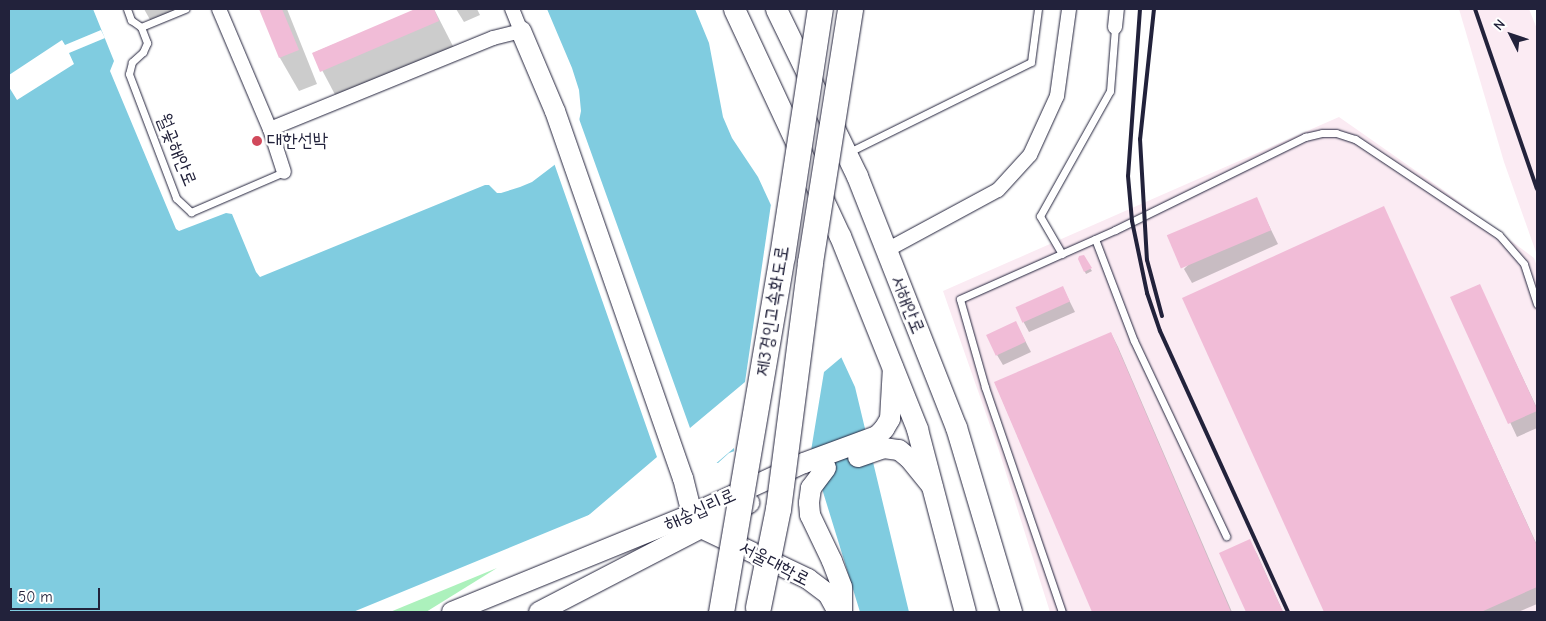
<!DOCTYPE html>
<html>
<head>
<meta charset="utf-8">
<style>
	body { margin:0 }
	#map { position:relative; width:1546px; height:621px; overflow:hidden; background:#fff; font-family:"Comic Neue","Poor Story",sans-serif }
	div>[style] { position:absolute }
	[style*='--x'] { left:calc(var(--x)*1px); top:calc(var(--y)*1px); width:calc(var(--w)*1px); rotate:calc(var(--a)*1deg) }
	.built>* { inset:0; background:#fbebf3 }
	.green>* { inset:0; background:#acf1bc }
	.water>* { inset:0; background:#80cce0 }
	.pier>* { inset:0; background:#fff }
	.shadow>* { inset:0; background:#0003 }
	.building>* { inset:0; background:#f1bcd7; transform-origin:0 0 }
	.roads { filter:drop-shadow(0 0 1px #22223b) drop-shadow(0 0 1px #22223b) }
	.lane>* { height:7px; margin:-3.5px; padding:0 3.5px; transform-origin:3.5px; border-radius:3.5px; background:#fff }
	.street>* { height:14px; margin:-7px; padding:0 7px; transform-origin:7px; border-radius:7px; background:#fff }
	.secondary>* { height:20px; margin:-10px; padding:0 10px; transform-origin:10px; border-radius:10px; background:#fff }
	.primary>* { height:21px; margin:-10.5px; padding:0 10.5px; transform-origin:10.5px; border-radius:10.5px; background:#fff }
	.rail>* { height:4px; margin:-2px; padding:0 2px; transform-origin:2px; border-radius:2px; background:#22223b }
	.bridges { filter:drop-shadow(0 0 1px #22223b) drop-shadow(0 0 1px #22223b) }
	.highway-bridge>* { height:25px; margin:-12.5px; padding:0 12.5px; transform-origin:12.5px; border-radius:12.5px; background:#fff }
	.dots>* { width:14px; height:14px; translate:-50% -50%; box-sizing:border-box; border:2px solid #fff; border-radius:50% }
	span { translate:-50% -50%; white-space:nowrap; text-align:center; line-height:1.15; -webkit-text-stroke:4.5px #fff; paint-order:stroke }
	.poi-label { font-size:19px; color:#22223b }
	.left { translate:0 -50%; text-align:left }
	.street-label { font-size:19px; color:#22223b }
	.frame { position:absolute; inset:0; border:10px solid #22223b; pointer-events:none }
	.north { position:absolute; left:1486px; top:10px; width:50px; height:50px; -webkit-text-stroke:4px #fff; paint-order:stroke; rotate:311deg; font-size:14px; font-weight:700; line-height:20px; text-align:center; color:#22223b }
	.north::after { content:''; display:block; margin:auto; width:18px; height:22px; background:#22223b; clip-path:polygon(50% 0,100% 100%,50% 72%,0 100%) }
	.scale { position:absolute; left:10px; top:588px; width:90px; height:22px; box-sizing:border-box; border:2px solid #22223b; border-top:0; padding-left:6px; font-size:15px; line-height:18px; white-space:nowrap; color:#22223b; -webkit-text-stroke:4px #fff; paint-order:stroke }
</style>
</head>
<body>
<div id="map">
	<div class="built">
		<i style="clip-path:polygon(1459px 9px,1529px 9px,1537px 29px,1537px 255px,1504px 162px)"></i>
		<i style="clip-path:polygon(1339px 117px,1439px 187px,1534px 258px,1537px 267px,1537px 612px,1050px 612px,999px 451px,943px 291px)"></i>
	</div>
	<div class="green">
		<i style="clip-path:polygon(497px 568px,426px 612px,390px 612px)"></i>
	</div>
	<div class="water">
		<i style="clip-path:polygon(9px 9px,93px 9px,114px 61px,110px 71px,176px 229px,179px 231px,226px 213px,232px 214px,256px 272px,260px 277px,485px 185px,489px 185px,497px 193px,501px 193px,520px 187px,532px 182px,557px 163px,577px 131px,581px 111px,579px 90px,572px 68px,547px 9px,695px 9px,709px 43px,723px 117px,732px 138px,758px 177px,855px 387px,909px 612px,860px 612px,803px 427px,729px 453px,718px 463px,711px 463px,688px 445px,671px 442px,635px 496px,353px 612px,9px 612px)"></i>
	</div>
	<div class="pier">
		<i style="clip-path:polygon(101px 30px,105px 38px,69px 53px,74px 64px,17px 100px,9px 87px,9px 75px,62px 40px,65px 45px)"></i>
		<i style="clip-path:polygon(578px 116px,690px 428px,745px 382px,771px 204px,843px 356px,824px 372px,810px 457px,801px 430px,734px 454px,734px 448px,713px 466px,691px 462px,686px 447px,671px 445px,667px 449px,668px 475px,666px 484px,583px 520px,657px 457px,554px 163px,568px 144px)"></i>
	</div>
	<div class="shadow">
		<i style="clip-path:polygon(144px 9px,191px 9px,153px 25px)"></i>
		<i style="clip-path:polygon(260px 9px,287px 9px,317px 84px,299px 91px,280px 58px)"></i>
		<i style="clip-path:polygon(418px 9px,434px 9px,457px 54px,340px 104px,313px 53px)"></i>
		<i style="clip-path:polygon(456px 9px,477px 9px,480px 15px,464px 22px)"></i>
		<i style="clip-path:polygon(1256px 199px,1278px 244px,1192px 283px,1184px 269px)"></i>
		<i style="clip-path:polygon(1383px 208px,1537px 545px,1537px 604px,1518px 612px,1326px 612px,1184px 299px)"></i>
		<i style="clip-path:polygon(1083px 257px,1092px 271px,1086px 274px,1079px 259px)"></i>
		<i style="clip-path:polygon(1479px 285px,1537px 408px,1537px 428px,1517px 437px,1452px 298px)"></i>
		<i style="clip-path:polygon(1063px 288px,1075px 312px,1029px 332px,1023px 321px)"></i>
		<i style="clip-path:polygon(1021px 333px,1031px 352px,1003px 365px,997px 355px)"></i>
		<i style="clip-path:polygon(1111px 333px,1118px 347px,1232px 612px,1093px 612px,995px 383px)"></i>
		<i style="clip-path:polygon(1249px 541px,1257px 554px,1283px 612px,1248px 612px,1221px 554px)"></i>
	</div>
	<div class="building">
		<i style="clip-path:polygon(259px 9px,282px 9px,299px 50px,279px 58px)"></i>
		<i style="clip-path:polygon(415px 9px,434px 9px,439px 21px,320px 72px,312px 53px)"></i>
		<i style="left:1257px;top:197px;width:36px;height:98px;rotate:67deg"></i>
		<i style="clip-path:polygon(1384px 206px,1537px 546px,1537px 587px,1481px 612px,1324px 612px,1182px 298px)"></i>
		<i style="clip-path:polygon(1084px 255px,1092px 268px,1084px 272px,1078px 259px,1079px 256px)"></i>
		<i style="clip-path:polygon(1480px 284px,1537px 409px,1537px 411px,1508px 424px,1450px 297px)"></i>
		<i style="left:1063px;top:286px;width:17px;height:52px;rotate:66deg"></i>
		<i style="left:1016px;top:321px;width:23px;height:33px;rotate:65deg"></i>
		<i style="clip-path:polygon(1111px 332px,1231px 612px,1092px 612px,994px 382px)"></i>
		<i style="clip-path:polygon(1250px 539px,1283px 612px,1246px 612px,1219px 553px)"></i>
	</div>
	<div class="roads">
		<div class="lane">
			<i style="--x:127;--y:9;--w:12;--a:70"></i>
			<i style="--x:131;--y:20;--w:12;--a:35"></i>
			<i style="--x:141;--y:27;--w:17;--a:69"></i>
			<i style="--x:147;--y:43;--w:10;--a:114"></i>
			<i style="--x:143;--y:52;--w:15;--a:138"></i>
			<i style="--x:132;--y:62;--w:12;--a:104"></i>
			<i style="--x:129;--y:74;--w:133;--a:69.2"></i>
			<i style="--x:176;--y:198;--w:21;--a:43"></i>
			<i style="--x:191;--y:212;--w:101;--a:-23.3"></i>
			<i style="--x:141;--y:27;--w:48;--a:-22.2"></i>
			<i style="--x:847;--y:153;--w:205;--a:-26.3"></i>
			<i style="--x:1031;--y:62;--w:53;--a:-82.5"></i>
			<i style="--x:1095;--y:239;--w:109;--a:69.1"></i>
			<i style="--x:1134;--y:341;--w:216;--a:64.7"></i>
			<i style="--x:1062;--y:254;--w:44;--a:-120.1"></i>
			<i style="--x:1040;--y:216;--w:143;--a:-60.8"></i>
			<i style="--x:1110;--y:91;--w:64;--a:-85.5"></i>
			<i style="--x:1062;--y:612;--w:238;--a:-108.9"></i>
			<i style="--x:985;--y:387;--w:91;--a:-105.9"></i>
			<i style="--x:960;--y:299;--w:170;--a:-24"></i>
			<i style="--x:1115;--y:230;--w:212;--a:-26.1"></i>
			<i style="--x:1305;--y:137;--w:17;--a:-13"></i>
			<i style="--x:1322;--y:133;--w:14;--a:0"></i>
			<i style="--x:1336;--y:133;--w:20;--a:18"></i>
			<i style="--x:1355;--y:139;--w:173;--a:33.7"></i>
			<i style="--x:1499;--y:235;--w:38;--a:49"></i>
			<i style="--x:1524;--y:264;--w:42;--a:72"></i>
		</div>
		<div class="street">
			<i style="--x:219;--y:9;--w:130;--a:67"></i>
			<i style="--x:270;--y:129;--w:45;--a:72"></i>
			<i style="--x:1115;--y:27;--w:18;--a:-84"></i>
			<i style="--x:270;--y:129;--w:241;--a:-22.2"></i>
			<i style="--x:493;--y:38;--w:29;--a:-14"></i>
			<i style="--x:521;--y:31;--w:24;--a:-112"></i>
			<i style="--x:885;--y:251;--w:128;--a:-28.4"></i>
			<i style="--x:998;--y:190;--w:47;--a:-47.6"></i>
			<i style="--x:1030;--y:155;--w:65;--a:-65.4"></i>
			<i style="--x:1057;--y:96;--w:88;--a:-82.1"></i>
		</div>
		<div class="secondary">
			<i style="--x:521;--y:31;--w:87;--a:67"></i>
			<i style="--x:555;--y:111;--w:389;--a:70.8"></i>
			<i style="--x:683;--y:478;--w:37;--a:76"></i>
			<i style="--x:692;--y:514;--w:15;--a:62"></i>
			<i style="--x:858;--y:457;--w:28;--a:-19"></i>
			<i style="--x:884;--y:448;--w:15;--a:8"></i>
			<i style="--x:899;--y:450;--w:13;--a:39"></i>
			<i style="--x:909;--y:458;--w:38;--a:51"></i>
			<i style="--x:826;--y:468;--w:25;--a:127"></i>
			<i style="--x:811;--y:488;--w:15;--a:98"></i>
			<i style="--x:809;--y:503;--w:12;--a:85"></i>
			<i style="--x:810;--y:515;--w:51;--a:64.4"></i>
			<i style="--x:832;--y:561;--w:28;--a:69"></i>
			<i style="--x:842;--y:587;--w:25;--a:90"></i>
			<i style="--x:699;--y:527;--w:121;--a:25.5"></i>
			<i style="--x:808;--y:579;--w:25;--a:37"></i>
			<i style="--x:828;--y:594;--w:21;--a:61"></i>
			<i style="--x:452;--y:612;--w:259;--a:-22.2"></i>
			<i style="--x:692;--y:514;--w:123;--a:-24.5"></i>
			<i style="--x:804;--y:463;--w:78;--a:-20.3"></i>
			<i style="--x:877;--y:436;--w:10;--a:-45"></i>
			<i style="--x:884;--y:429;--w:12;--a:-59"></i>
			<i style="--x:890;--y:419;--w:52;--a:-86.7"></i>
			<i style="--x:539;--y:612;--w:237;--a:-27.4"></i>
		</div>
		<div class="primary">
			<i style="--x:734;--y:9;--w:251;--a:65"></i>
			<i style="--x:840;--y:236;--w:208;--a:68.2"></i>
			<i style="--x:917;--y:429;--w:189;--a:75.3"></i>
			<i style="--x:776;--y:9;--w:186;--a:64.1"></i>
			<i style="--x:857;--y:176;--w:270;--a:68.5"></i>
			<i style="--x:956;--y:427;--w:193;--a:73.4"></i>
		</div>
	</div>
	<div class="rail">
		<i style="--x:1140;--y:9;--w:167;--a:94.1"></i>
		<i style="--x:1128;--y:176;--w:45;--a:84.9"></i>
		<i style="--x:1132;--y:221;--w:74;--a:78.2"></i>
		<i style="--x:1147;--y:293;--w:40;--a:71.1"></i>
		<i style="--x:1160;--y:331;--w:309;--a:65.5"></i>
		<i style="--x:1154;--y:9;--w:131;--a:96.1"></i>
		<i style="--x:1140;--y:139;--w:121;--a:86.7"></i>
		<i style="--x:1147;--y:260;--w:58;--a:75"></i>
		<i style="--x:1475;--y:9;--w:190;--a:71"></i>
	</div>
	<div class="bridges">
		<div class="highway-bridge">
			<i style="--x:758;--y:607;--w:100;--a:-78.5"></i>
			<i style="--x:778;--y:509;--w:249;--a:-82.6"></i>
			<i style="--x:810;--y:262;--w:256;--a:-81"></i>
			<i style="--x:721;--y:612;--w:361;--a:-80.3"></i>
			<i style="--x:782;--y:256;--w:250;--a:-81.3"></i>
		</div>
	</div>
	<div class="dots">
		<i style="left:257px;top:141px;background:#d1495b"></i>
	</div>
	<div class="poi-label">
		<span class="left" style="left:267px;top:141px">대한선박</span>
	</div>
	<div class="street-label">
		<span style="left:176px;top:150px;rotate:68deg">월곶해안로</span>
		<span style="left:907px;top:305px;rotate:68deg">서해안로</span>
		<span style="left:773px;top:311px;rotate:-81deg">제3경인고속화도로</span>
		<span style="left:700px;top:510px;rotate:-24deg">해송십리로</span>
		<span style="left:774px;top:564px;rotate:27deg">서울대학로</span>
	</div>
	<div class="frame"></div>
	<div class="north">N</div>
	<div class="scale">50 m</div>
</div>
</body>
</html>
